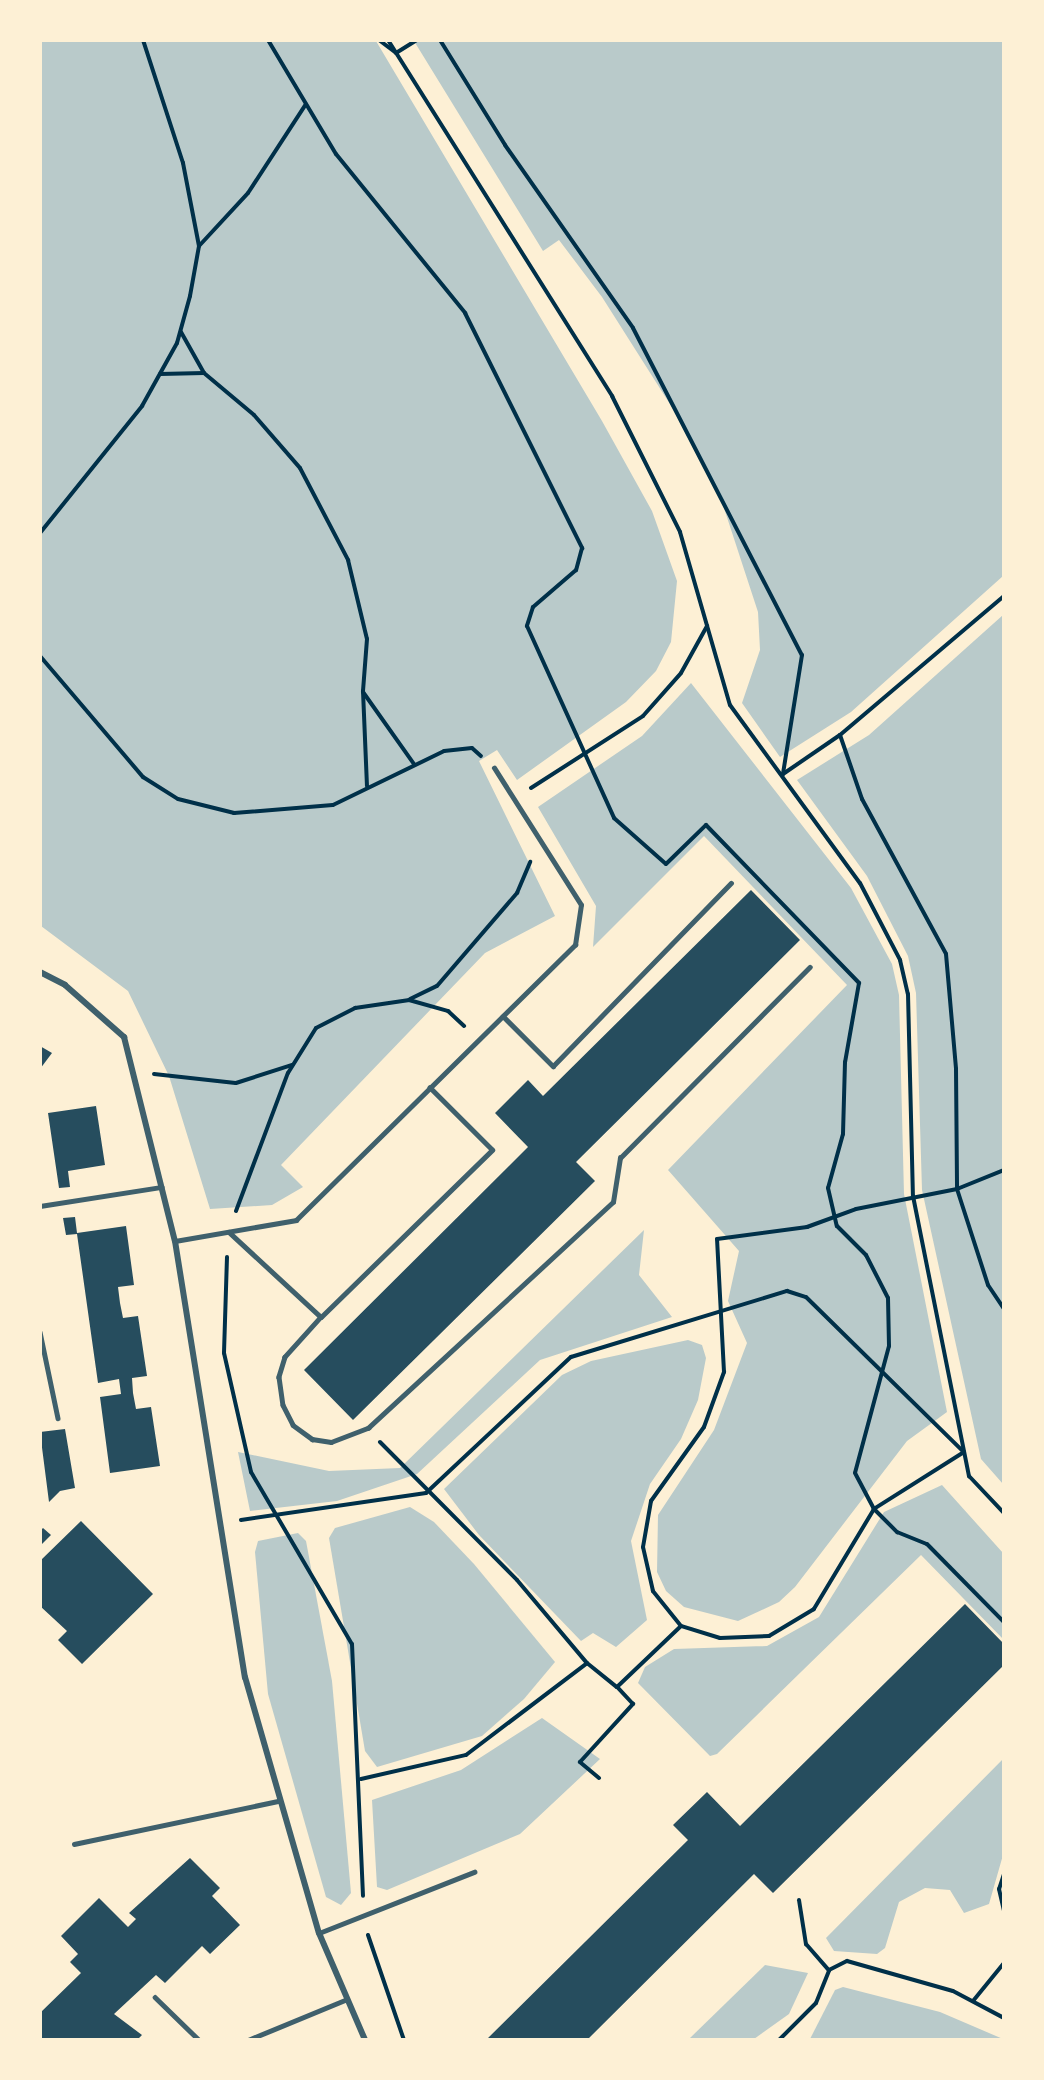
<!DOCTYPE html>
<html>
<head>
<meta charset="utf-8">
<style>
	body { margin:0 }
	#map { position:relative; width:1044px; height:2080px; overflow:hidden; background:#fdf0d5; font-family:"Roboto Serif",serif }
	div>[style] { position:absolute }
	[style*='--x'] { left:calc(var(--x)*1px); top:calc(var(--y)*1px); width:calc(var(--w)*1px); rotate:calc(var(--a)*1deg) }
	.green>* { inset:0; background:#b9caca }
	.building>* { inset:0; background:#264d5e }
	.path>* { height:4px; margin:-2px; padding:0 2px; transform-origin:2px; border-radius:2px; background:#003049 }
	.service>* { height:4.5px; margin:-2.25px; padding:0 2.25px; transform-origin:2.25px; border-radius:2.25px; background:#3f606c }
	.minor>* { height:6px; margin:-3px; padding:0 3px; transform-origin:3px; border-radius:3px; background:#3f606c }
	span { translate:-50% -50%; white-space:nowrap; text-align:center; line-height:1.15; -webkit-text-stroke:4.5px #fdf0d5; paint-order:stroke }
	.frame { position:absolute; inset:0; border:42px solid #fdf0d5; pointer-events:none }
</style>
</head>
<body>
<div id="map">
	<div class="green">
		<i style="clip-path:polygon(40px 41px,376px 41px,602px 421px,652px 511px,677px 581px,671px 642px,656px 671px,626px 702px,517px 780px,497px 750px,479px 761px,555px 916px,485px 953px,281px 1165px,303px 1187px,272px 1205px,210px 1209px,169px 1076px,128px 991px,41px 926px)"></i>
		<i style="clip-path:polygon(414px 41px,1003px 41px,1003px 576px,851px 712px,780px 757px,742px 703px,760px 650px,758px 612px,721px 499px,680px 420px,602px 297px,559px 240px,543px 251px)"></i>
		<i style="clip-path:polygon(1003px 615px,1003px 1484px,981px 1459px,922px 1190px,916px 993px,908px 956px,867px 876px,797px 780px,869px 735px)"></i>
		<i style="clip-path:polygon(691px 683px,851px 888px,892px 964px,899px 995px,904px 1194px,947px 1412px,907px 1441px,795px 1587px,779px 1602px,738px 1621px,684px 1607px,666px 1591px,657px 1572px,658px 1515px,714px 1430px,747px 1343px,728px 1301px,739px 1251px,668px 1170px,847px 985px,704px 836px,593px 947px,596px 906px,538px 807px,642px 736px)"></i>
		<i style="clip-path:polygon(644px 1230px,639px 1275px,672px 1317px,540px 1360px,417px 1474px,337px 1501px,250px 1511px,238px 1452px,329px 1471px,400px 1468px)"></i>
		<i style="clip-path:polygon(688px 1340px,702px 1345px,706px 1358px,698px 1400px,681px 1439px,650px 1484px,631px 1541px,647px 1620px,616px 1647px,593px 1633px,581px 1641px,479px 1535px,444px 1489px,562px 1375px,591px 1361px)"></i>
		<i style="clip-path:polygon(942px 1485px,1003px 1553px,1003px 1639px,921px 1555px,717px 1754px,710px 1756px,638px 1683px,645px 1667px,674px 1649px,767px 1646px,819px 1617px,884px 1512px)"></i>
		<i style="clip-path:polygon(410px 1507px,434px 1522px,474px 1564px,555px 1662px,524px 1699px,482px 1736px,377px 1767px,365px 1751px,329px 1538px,335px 1528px)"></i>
		<i style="clip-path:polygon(298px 1533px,306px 1541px,332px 1681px,351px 1893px,341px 1905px,326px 1897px,268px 1694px,255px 1552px,258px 1541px)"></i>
		<i style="clip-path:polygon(542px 1718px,600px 1759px,520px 1834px,387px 1890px,377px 1887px,372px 1800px,461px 1770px)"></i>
		<i style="clip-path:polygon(1003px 1759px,1003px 1855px,989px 1904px,964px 1913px,950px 1890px,925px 1888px,899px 1902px,885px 1948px,877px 1954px,834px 1951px,826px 1938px)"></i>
		<i style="clip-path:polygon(765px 1965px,808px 1973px,789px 2014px,754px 2039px,689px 2039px)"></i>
		<i style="clip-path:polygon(843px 1987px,940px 2012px,1003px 2039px,810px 2039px,835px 1990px)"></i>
	</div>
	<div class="building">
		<i style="clip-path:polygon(751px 890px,800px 940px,576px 1162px,595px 1181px,353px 1420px,304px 1370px,528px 1147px,495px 1113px,528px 1080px,543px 1096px)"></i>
		<i style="clip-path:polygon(40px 1046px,52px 1053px,40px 1069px)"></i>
		<i style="clip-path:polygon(96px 1106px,105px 1165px,68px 1171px,70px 1187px,59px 1188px,48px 1113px)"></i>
		<i style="clip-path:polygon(75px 1217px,77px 1233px,126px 1226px,134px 1285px,118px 1287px,120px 1303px,123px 1318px,138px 1316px,147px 1376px,132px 1378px,133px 1393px,136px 1409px,151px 1407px,160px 1466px,110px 1473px,100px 1397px,121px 1394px,119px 1379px,98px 1383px,77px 1234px,66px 1235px,63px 1218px)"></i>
		<i style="clip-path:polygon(65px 1429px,75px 1488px,60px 1491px,49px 1502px,40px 1432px)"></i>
		<i style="clip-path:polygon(81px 1521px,153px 1594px,82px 1664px,58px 1640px,67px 1631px,40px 1606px,40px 1561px)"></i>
		<i style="clip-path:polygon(43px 1528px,51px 1535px,40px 1546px,40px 1531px)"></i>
		<i style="clip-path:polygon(965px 1604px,1004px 1644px,1004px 1665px,773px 1893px,754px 1874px,587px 2040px,486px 2040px,688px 1840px,673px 1825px,707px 1792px,740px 1826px)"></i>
		<i style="clip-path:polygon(190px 1858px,220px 1888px,212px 1896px,240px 1925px,210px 1954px,202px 1946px,165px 1983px,156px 1975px,114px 2014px,142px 2035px,137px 2040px,40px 2040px,40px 2013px,81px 1973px,70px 1962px,78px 1954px,61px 1936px,99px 1898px,128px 1927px,136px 1919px,129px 1913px)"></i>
	</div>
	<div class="path">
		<i style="--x:268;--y:40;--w:133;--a:59.2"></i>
		<i style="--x:336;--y:154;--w:205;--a:50.9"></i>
		<i style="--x:465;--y:313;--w:263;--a:63.5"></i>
		<i style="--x:582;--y:548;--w:23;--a:105"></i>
		<i style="--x:576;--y:570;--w:57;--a:139.3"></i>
		<i style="--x:533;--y:607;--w:20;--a:108"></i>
		<i style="--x:527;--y:626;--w:211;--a:65.6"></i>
		<i style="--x:614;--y:818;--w:69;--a:41.5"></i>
		<i style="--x:666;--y:864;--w:56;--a:-44.3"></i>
		<i style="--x:706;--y:825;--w:220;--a:45.9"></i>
		<i style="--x:859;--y:983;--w:80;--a:100"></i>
		<i style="--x:845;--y:1062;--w:72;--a:91.6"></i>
		<i style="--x:843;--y:1134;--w:56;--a:105.5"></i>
		<i style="--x:828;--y:1188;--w:39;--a:77"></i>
		<i style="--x:837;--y:1226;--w:41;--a:45"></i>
		<i style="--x:866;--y:1255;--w:48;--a:62.9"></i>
		<i style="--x:888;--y:1298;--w:48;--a:88.8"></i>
		<i style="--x:889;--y:1346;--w:131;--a:105"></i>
		<i style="--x:855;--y:1473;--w:41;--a:62.2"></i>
		<i style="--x:874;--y:1509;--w:33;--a:45"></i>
		<i style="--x:897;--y:1532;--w:32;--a:22"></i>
		<i style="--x:927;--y:1544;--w:110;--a:45.4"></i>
		<i style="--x:379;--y:40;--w:21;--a:37"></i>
		<i style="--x:396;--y:53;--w:25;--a:-32"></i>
		<i style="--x:388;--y:40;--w:421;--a:57.8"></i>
		<i style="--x:612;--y:396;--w:152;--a:63.4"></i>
		<i style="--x:680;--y:532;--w:180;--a:73.9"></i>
		<i style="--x:730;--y:705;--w:220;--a:53.9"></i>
		<i style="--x:860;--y:883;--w:87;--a:62.5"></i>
		<i style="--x:900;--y:960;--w:35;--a:77"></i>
		<i style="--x:908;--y:994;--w:202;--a:88.6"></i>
		<i style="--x:913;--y:1196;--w:286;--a:78.7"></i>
		<i style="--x:969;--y:1476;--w:51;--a:46.6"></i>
		<i style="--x:440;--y:40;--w:123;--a:58.2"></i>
		<i style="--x:505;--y:145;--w:223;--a:55"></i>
		<i style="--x:633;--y:328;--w:368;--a:62.7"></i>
		<i style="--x:802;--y:655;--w:121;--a:99.1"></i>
		<i style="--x:199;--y:246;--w:72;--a:-47.2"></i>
		<i style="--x:248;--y:193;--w:106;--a:-56.9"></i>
		<i style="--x:181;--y:332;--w:47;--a:60.7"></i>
		<i style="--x:204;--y:373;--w:65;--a:40"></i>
		<i style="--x:254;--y:415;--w:70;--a:49"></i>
		<i style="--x:300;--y:468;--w:104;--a:62.4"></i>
		<i style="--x:348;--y:560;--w:81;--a:76.5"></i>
		<i style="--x:367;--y:639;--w:52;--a:94.4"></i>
		<i style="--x:363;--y:691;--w:95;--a:87.6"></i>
		<i style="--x:160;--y:374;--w:44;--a:-1.3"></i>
		<i style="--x:40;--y:533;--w:163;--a:-51.2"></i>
		<i style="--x:142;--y:406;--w:72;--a:-60.9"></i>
		<i style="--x:177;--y:343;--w:49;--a:-74.5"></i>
		<i style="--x:190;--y:296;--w:51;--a:-79.8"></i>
		<i style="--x:199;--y:246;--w:85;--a:-100.9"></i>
		<i style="--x:183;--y:163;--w:129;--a:-108"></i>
		<i style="--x:40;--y:656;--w:159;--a:49.6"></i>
		<i style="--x:143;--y:777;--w:41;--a:32.2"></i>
		<i style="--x:178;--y:799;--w:58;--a:14"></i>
		<i style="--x:234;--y:813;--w:99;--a:-4.6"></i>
		<i style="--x:333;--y:805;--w:123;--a:-25.9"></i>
		<i style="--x:444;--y:751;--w:28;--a:-6"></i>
		<i style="--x:472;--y:748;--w:12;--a:42"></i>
		<i style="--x:363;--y:692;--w:88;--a:54.7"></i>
		<i style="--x:840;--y:735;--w:68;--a:71"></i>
		<i style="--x:862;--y:799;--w:176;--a:61.5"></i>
		<i style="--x:946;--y:954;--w:115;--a:85"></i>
		<i style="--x:956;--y:1069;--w:120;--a:89.5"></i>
		<i style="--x:957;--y:1189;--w:101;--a:72.1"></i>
		<i style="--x:988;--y:1285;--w:29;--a:56"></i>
		<i style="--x:783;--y:774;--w:69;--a:-34.4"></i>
		<i style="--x:840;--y:735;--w:215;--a:-40.3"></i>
		<i style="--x:531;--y:788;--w:133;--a:-32.7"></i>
		<i style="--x:643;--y:716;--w:57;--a:-48.5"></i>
		<i style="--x:681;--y:673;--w:54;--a:-61"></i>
		<i style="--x:410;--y:999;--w:30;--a:-26"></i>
		<i style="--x:437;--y:986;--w:123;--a:-49.3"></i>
		<i style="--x:517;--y:893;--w:34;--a:-67"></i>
		<i style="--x:154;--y:1074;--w:82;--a:6.3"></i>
		<i style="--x:236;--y:1083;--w:59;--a:-17.8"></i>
		<i style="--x:236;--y:1211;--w:147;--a:-69.4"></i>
		<i style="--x:288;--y:1073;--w:53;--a:-58.1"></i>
		<i style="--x:316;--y:1028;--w:44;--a:-27.1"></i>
		<i style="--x:355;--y:1008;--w:55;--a:-8.4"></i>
		<i style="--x:409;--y:1000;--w:41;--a:15.8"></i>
		<i style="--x:448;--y:1011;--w:22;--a:43"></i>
		<i style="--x:227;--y:1257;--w:96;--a:91.8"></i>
		<i style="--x:224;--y:1353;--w:122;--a:77.2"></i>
		<i style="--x:251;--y:1472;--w:199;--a:59.6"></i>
		<i style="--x:352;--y:1644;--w:252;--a:87.5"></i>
		<i style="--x:380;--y:1442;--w:194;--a:45.2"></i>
		<i style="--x:517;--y:1580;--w:109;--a:49.9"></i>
		<i style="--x:587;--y:1663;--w:38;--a:39"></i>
		<i style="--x:241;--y:1520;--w:187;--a:-8.3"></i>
		<i style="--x:426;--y:1493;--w:199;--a:-43.2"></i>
		<i style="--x:571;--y:1357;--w:226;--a:-17"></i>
		<i style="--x:787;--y:1291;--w:20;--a:18"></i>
		<i style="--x:806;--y:1297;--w:221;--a:44.5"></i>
		<i style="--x:964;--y:1452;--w:107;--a:147.7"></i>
		<i style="--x:874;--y:1509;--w:117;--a:121"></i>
		<i style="--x:814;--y:1609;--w:52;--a:149"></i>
		<i style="--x:769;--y:1636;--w:49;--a:177.7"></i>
		<i style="--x:720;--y:1638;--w:41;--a:-162.9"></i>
		<i style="--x:599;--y:1778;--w:25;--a:-140"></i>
		<i style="--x:580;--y:1762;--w:79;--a:-47.6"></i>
		<i style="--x:633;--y:1704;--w:23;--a:-133"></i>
		<i style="--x:617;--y:1687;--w:88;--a:-43.6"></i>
		<i style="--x:681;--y:1626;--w:45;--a:-128.7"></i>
		<i style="--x:653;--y:1591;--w:45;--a:-102.8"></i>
		<i style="--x:643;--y:1547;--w:47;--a:-80.1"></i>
		<i style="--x:651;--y:1501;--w:91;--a:-54.4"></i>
		<i style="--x:704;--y:1427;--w:59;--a:-70"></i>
		<i style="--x:724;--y:1372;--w:133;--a:-93"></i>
		<i style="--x:717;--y:1239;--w:91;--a:-7.6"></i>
		<i style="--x:807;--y:1227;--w:52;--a:-20.2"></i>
		<i style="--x:856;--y:1209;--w:103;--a:-11.2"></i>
		<i style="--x:957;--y:1189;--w:51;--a:-22"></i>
		<i style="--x:361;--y:1779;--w:108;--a:-12.9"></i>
		<i style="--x:466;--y:1755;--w:152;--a:-37.2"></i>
		<i style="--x:1004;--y:1874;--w:16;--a:108"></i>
		<i style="--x:999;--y:1889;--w:22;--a:77"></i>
		<i style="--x:799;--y:1900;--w:45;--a:81"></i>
		<i style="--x:806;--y:1944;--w:35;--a:49"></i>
		<i style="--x:368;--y:1935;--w:111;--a:71.1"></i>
		<i style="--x:973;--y:2001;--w:49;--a:-50.8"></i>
		<i style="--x:779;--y:2040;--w:52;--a:-45"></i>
		<i style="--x:816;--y:2003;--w:35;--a:-68"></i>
		<i style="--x:829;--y:1970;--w:20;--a:-27"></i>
		<i style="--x:847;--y:1961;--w:110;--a:15.8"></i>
		<i style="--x:953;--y:1991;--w:58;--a:27.9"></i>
	</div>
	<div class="service">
		<i style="--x:503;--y:1016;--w:71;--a:45"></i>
		<i style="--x:553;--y:1066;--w:255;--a:-45.8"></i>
		<i style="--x:40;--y:1206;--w:123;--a:-8.9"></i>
		<i style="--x:229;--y:1232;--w:125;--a:42.7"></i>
		<i style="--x:321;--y:1317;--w:54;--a:132"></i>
		<i style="--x:285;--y:1357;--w:21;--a:107"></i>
		<i style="--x:279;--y:1377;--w:28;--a:82"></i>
		<i style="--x:283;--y:1405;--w:22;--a:63"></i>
		<i style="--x:293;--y:1425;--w:24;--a:36"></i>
		<i style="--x:312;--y:1439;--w:19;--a:9"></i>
		<i style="--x:331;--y:1442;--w:40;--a:-21"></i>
		<i style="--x:368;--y:1428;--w:333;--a:-42.7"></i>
		<i style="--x:613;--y:1202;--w:45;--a:-81"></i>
		<i style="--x:620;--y:1158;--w:269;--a:-45.2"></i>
		<i style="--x:175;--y:1241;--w:123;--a:-9.8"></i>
		<i style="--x:296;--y:1220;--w:392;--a:-44.6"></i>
		<i style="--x:575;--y:945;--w:40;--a:-81.5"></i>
		<i style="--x:581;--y:905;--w:162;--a:-122.4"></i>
		<i style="--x:321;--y:1317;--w:239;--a:-44.3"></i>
		<i style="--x:492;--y:1150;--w:88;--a:-135"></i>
		<i style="--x:40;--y:1332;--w:88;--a:78.2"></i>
		<i style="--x:74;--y:1844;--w:208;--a:-11.9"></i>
		<i style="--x:319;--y:1933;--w:167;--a:-21.5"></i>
		<i style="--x:155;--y:1997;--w:62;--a:44.3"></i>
		<i style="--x:248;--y:2040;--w:105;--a:-22.4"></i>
	</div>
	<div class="minor">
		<i style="--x:40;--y:972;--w:28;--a:27"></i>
		<i style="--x:65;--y:985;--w:79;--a:41.4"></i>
		<i style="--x:124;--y:1037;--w:210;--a:76"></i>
		<i style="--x:175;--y:1241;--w:442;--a:80.9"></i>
		<i style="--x:245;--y:1677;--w:266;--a:73.9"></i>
		<i style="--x:319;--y:1933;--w:116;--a:66.7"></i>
	</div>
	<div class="frame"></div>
</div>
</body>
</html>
